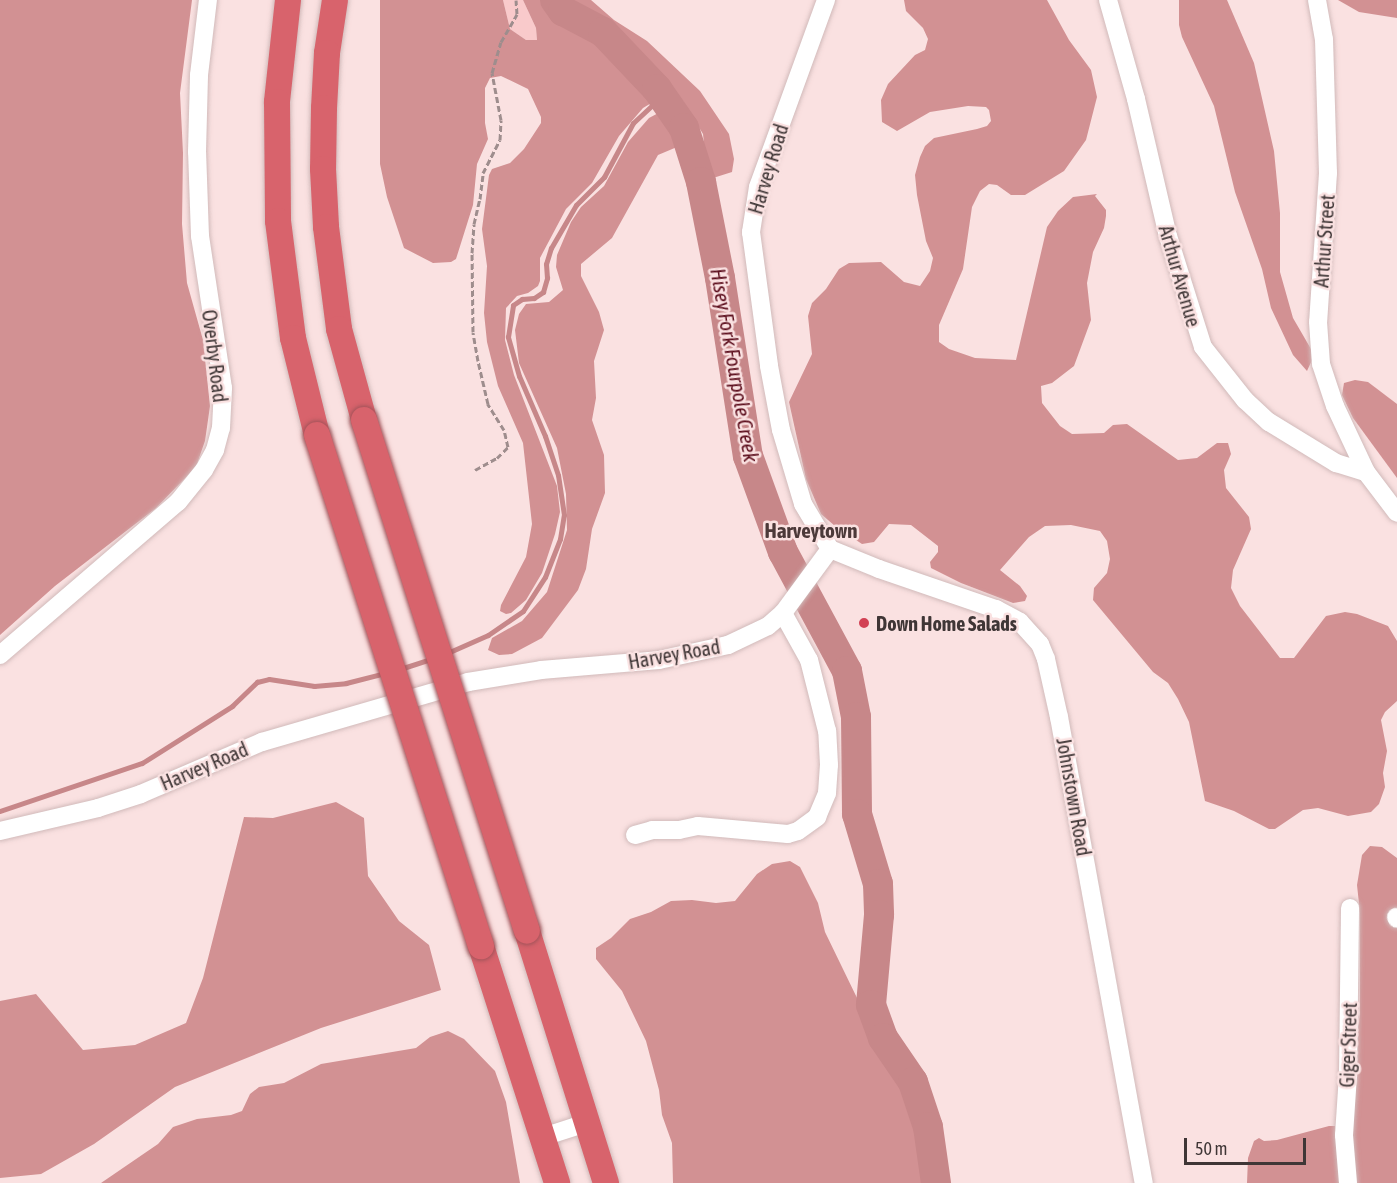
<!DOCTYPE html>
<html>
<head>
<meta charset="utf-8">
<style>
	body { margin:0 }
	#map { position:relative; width:1397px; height:1183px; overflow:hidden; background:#fae1e1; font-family:"Asap Condensed",sans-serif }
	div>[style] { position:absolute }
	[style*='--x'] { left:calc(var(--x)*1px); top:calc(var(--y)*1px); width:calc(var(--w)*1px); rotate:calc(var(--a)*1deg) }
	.green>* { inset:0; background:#f9cacb }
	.forest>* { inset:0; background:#d29193 }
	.stream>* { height:5px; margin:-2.5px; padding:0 2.5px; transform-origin:2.5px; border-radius:2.5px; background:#c78789 }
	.river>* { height:30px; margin:-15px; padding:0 15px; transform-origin:15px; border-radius:15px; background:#c78789 }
	.path>* { height:3px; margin-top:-1.5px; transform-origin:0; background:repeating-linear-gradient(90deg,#9e8d8d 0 6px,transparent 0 9px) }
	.roads { filter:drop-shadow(0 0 2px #d1baba) drop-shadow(0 0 2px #d1baba) }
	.minor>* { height:18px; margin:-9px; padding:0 9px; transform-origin:9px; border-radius:9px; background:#fff }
	.highway>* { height:26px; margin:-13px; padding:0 13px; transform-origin:13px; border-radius:13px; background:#d8636c }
	.bridges { filter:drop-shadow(0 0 2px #a25359) drop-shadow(0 0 2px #a25359) }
	.highway-bridge>* { height:26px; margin:-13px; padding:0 13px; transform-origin:13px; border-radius:13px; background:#d8636c }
	.dots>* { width:16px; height:16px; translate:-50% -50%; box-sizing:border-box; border:3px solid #fae1e1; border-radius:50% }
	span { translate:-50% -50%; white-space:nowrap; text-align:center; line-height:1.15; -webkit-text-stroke:5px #fae1e1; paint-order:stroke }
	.street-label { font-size:20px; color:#3f3636 }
	.poi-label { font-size:20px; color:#3f3636; font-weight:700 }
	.left { translate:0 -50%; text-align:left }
	.water-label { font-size:21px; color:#5a0b1a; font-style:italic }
	.neighbourhood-label { font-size:21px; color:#4c3939; font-weight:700 }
	.scale { position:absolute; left:1184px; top:1138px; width:122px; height:27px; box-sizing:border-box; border:3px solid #3f3636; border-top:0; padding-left:8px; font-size:18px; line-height:21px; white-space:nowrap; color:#3f3636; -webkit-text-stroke:4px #fae1e1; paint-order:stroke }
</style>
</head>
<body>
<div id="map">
	<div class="green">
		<i style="clip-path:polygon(503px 0,523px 0,536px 28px,537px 40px,526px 40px,510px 29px)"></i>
	</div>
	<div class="forest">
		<i style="clip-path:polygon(0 0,192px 0,180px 93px,183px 153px,182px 224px,187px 283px,203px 340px,210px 406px,205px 441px,197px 464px,189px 474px,156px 508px,55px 586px,0 635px)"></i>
		<i style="clip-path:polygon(380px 0,503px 0,510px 29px,526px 40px,537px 40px,536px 28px,523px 0,546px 0,554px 11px,578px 30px,632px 62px,648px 86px,653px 102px,643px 108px,619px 136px,592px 183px,566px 209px,540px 258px,540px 281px,538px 286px,528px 293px,517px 296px,506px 308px,505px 340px,514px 375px,557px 486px,560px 512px,555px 534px,542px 573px,526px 600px,511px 613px,506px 614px,500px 611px,501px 605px,526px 557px,532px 524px,523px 443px,498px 386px,487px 342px,484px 313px,487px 266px,482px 229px,489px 175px,492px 169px,510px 163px,524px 149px,541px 123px,541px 117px,528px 89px,501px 76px,490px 78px,485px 88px,485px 123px,488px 139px,477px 164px,473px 205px,456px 259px,451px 262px,433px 263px,404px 248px,387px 197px,380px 164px)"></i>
		<i style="clip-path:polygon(573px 0,591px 0,614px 20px,647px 41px,700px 91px,729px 134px,734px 159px,732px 172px,713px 178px,706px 162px,703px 134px,683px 101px,616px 29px,594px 18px)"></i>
		<i style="clip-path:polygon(904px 0,1047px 0,1069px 40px,1091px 70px,1097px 97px,1086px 140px,1064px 171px,1025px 195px,1011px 195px,997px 185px,989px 184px,980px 191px,972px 207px,963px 269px,939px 325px,939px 342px,949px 349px,975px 358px,1016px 360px,1047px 227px,1058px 211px,1073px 197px,1097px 194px,1095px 196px,1106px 210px,1106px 216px,1104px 228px,1093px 252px,1087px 283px,1091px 320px,1074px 366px,1052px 383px,1041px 386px,1042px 403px,1060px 426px,1072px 434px,1104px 433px,1113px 425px,1127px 424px,1178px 460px,1197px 458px,1217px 443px,1228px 443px,1231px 454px,1224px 470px,1226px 488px,1249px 517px,1251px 529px,1233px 570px,1231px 588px,1240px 606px,1280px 658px,1294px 658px,1326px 616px,1345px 612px,1357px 614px,1388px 626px,1397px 641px,1397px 701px,1385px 712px,1381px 720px,1387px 751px,1383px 773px,1385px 787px,1379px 804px,1371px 812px,1348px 816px,1318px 808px,1303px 810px,1275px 829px,1269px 829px,1234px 811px,1205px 801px,1189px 722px,1178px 699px,1168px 683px,1153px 672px,1093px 600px,1094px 588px,1107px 573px,1110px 559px,1107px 541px,1100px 531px,1071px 525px,1045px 526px,1029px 537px,1000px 570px,1020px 586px,1027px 596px,1025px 601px,1013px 603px,961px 583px,931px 568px,930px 562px,938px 552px,938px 546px,911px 525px,889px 524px,874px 542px,862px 544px,835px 526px,821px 514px,806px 479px,789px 402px,812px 354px,808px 316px,812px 303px,826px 289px,839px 269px,849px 263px,881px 262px,904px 282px,920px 286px,930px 271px,933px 258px,926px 241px,917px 195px,915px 175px,920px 157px,925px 146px,934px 138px,977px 129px,987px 126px,991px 121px,989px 110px,986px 107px,968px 106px,930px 112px,897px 131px,882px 122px,881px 100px,888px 84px,915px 55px,925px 50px,928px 39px,923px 28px,906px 11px)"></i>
		<i style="clip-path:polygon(1179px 0,1227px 0,1254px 63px,1274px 151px,1280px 213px,1280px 272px,1293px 318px,1311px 349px,1312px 360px,1307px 371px,1293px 355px,1271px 308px,1262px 269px,1235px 192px,1214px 106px,1182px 37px,1179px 25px)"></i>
		<i style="clip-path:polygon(1338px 0,1397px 0,1397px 18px,1359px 12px)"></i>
		<i style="clip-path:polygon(664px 110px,678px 129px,677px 147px,658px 155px,612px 238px,581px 264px,581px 276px,599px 312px,604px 330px,594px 361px,596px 398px,592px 420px,604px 455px,605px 493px,592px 529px,586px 569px,578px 590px,542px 638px,512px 654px,499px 655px,488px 650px,492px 638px,522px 621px,547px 592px,567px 530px,566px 494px,557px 448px,519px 363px,515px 330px,519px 314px,526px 304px,549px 302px,563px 290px,556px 267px,557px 255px,571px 222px,581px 207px,604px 186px,628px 142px,649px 118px)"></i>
		<i style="clip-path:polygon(1355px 380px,1368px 382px,1397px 404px,1397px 478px,1353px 418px,1342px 395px,1344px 383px)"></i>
		<i style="clip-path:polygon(336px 802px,364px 818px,368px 876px,399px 921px,429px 945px,441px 990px,321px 1028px,175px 1087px,94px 1144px,41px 1174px,0 1178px,0 1001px,36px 994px,83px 1050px,135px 1045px,186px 1023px,203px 978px,244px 817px,273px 818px)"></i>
		<i style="clip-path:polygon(1370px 846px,1382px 847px,1397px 858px,1397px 1183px,1356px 1183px,1351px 1132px,1355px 1052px,1360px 1014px,1360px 913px,1357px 885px,1362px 855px)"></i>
		<i style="clip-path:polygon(790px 861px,800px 867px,818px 903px,825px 932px,858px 1000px,865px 1026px,895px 1067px,922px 1125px,928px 1183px,673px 1183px,672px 1143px,662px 1115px,659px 1090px,646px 1041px,622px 991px,596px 959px,596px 948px,611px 938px,630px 919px,651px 912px,671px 901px,692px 900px,716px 903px,735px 901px,757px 874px,772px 864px)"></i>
		<i style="clip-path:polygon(448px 1031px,464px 1039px,495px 1071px,506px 1102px,520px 1183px,101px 1183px,158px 1144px,173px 1127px,197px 1119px,231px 1115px,242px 1111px,250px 1094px,259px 1087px,284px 1083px,321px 1064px,416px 1048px,430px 1037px)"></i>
		<i style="clip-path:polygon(1329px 1126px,1335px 1126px,1337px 1132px,1340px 1183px,1247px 1183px,1248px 1158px,1254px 1141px,1259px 1138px,1264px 1141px,1277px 1140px)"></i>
	</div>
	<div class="stream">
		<i style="--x:445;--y:654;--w:47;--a:-23.8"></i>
		<i style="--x:488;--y:635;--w:42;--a:-34.4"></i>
		<i style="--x:523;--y:611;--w:40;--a:-57.1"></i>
		<i style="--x:545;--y:577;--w:41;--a:-68.5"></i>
		<i style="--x:560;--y:539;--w:24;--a:-81"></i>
		<i style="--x:564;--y:515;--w:40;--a:-98.5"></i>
		<i style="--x:558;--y:475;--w:41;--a:-108.4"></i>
		<i style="--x:545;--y:436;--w:65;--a:-113.4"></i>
		<i style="--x:519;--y:376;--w:41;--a:-105.8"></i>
		<i style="--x:508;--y:337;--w:32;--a:-81"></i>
		<i style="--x:513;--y:305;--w:11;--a:-34"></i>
		<i style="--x:522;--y:299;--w:12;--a:-5"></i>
		<i style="--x:534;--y:298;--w:11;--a:-34"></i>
		<i style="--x:543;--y:292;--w:15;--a:-74"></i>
		<i style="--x:547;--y:278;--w:14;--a:-94"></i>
		<i style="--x:546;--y:264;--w:17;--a:-73"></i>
		<i style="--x:551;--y:248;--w:50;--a:-59.8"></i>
		<i style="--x:576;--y:205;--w:40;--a:-45"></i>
		<i style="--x:604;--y:177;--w:61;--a:-61.8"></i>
		<i style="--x:633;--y:123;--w:40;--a:-43"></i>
		<i style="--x:400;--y:669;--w:36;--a:-18"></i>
		<i style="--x:0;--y:811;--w:150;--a:-18.7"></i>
		<i style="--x:142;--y:763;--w:107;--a:-32.3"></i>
		<i style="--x:232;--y:706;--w:35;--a:-44"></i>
		<i style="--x:257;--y:682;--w:12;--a:-14"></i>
		<i style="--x:269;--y:679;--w:46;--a:8.8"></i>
		<i style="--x:314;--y:686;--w:32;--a:-5"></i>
		<i style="--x:346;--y:683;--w:40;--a:-14.4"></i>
	</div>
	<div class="river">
		<i style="--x:555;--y:0;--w:14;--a:54"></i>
		<i style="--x:563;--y:11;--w:45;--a:27.7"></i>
		<i style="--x:603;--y:32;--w:79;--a:46.5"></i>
		<i style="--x:657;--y:89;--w:47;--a:55.3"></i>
		<i style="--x:684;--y:128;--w:57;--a:72.5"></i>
		<i style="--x:701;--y:182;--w:98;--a:78.8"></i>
		<i style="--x:720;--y:278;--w:180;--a:81.1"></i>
		<i style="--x:748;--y:456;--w:102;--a:70"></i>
		<i style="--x:783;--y:552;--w:135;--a:61.7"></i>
		<i style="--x:847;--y:671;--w:47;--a:78.9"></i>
		<i style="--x:856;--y:717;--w:97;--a:89.4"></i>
		<i style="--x:857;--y:814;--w:73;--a:73.3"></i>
		<i style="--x:878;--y:884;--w:31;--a:88"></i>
		<i style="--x:879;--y:915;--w:90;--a:95.1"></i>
		<i style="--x:871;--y:1005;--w:35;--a:70"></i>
		<i style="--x:883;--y:1038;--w:53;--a:55.7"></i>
		<i style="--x:913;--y:1082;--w:47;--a:71.6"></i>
		<i style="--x:928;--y:1127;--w:57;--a:81.9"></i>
	</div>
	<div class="path">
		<i style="--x:475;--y:470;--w:25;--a:-29"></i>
		<i style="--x:497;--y:458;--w:16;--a:-45"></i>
		<i style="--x:508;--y:447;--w:17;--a:-103"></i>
		<i style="--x:504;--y:430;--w:31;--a:-122"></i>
		<i style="--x:488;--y:404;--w:44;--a:-103.1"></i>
		<i style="--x:478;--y:361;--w:29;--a:-100"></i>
		<i style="--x:473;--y:332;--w:79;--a:-90.7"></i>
		<i style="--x:472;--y:253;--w:29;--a:-86"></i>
		<i style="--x:474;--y:224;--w:26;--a:-77"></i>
		<i style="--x:480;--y:199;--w:26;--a:-83"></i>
		<i style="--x:483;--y:173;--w:37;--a:-63"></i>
		<i style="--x:500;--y:140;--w:20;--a:-87"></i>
		<i style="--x:501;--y:120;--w:48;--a:-100.8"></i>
		<i style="--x:492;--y:73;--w:32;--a:-74"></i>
		<i style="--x:501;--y:42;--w:32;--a:-60"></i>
		<i style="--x:517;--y:14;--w:14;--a:-94"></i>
	</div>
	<div class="roads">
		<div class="minor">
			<i style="--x:826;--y:0;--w:199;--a:110"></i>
			<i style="--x:758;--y:187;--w:46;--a:98.8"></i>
			<i style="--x:751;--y:232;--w:135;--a:82.3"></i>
			<i style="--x:769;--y:366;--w:65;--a:79.4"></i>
			<i style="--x:781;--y:430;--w:77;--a:73.4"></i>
			<i style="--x:803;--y:504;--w:52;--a:59"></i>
			<i style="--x:1108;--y:0;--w:103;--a:74.2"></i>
			<i style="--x:1136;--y:99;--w:141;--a:76.9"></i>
			<i style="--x:1168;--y:236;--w:116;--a:72.5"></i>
			<i style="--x:1203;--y:347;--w:68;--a:51.6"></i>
			<i style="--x:1245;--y:400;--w:33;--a:43"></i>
			<i style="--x:1269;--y:422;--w:79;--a:31.5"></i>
			<i style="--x:1336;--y:463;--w:31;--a:17"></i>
			<i style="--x:1317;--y:0;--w:40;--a:80"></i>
			<i style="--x:1324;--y:39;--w:134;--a:88.3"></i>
			<i style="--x:1328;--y:173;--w:149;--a:93.8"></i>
			<i style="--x:1318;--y:322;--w:42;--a:85.9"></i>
			<i style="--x:1321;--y:364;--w:44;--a:71.6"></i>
			<i style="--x:1335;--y:406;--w:73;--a:64.8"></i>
			<i style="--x:1366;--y:472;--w:51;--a:52.9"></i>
			<i style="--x:830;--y:549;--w:53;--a:22.2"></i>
			<i style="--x:879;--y:569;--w:124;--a:18.9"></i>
			<i style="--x:996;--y:609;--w:27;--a:28"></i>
			<i style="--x:1020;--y:622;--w:30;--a:48"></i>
			<i style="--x:1040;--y:644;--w:16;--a:68"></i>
			<i style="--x:1046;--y:659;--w:59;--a:77.4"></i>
			<i style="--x:1059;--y:717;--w:474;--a:79.7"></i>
			<i style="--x:0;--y:655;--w:235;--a:-40.7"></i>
			<i style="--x:178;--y:502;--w:41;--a:-50.9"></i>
			<i style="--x:204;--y:470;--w:23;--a:-61"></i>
			<i style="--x:215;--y:450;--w:23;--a:-75"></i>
			<i style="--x:221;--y:428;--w:40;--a:-87.1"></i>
			<i style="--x:223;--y:388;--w:154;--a:-98.6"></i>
			<i style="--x:200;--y:236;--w:84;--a:-92"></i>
			<i style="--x:197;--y:152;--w:77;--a:-88.5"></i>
			<i style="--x:199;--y:75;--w:76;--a:-83.2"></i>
			<i style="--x:0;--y:831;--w:101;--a:-13.2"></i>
			<i style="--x:98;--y:808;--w:45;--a:-18"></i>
			<i style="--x:141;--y:794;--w:132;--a:-23.3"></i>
			<i style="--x:262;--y:742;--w:215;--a:-16.2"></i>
			<i style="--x:468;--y:682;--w:74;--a:-9.3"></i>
			<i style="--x:541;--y:670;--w:118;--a:-4.8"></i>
			<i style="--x:659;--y:660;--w:71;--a:-12.3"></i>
			<i style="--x:728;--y:645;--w:44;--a:-25.4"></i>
			<i style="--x:768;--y:626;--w:20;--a:-41"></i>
			<i style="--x:783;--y:613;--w:79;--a:-53.7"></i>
			<i style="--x:635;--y:835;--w:18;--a:-16"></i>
			<i style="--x:652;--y:830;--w:27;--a:0"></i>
			<i style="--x:679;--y:830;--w:19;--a:-12"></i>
			<i style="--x:698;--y:826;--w:90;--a:5.1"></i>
			<i style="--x:788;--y:834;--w:10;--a:-17"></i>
			<i style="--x:798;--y:831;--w:24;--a:-36"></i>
			<i style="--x:817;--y:817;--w:26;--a:-67"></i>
			<i style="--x:827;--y:793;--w:28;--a:-86"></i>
			<i style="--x:829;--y:765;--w:34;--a:-93"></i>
			<i style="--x:827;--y:731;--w:73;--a:-104.2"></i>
			<i style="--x:809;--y:660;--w:54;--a:-119"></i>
			<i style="--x:1396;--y:917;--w:2;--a:63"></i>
			<i style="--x:543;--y:1137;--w:45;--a:-18"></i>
			<i style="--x:1348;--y:1183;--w:48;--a:-94.8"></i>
			<i style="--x:1344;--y:1135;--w:61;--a:-86.2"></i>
			<i style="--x:1348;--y:1074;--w:166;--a:-89.3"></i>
		</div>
		<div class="highway">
			<i style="--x:288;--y:0;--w:103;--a:96.2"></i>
			<i style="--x:277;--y:102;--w:119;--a:89.5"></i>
			<i style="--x:278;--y:221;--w:118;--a:82.7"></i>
			<i style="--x:293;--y:338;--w:100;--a:76.1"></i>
			<i style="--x:335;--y:0;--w:54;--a:98.6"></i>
			<i style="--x:327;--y:53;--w:55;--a:93.1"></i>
			<i style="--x:324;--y:108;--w:61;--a:90.9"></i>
			<i style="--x:323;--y:169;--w:58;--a:87"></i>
			<i style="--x:326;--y:227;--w:103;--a:82.7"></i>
			<i style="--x:339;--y:329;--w:94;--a:74.6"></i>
			<i style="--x:527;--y:931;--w:264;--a:72.6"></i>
			<i style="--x:481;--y:946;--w:249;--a:72.2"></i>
		</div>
	</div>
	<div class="bridges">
		<div class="highway-bridge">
			<i style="--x:364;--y:420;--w:536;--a:72.31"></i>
			<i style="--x:317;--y:435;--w:537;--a:72.21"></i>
		</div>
	</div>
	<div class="dots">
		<i style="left:864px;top:623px;background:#d24154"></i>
	</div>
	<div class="street-label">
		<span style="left:768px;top:169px;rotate:-73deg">Harvey Road</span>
		<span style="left:1324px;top:241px;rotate:-86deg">Arthur Street</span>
		<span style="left:1180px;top:276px;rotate:74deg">Arthur Avenue</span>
		<span style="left:215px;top:356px;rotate:83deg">Overby Road</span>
		<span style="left:674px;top:654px;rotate:-10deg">Harvey Road</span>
		<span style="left:204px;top:766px;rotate:-23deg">Harvey Road</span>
		<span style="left:1074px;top:797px;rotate:80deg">Johnstown Road</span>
		<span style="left:1348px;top:1045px;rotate:-88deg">Giger Street</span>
	</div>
	<div class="poi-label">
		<span class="left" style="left:876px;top:623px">Down Home Salads</span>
	</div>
	<div class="water-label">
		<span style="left:735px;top:365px;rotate:80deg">Hisey Fork Fourpole Creek</span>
	</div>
	<div class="neighbourhood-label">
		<span style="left:811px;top:530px">Harveytown</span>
	</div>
	<div class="scale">50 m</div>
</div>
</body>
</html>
